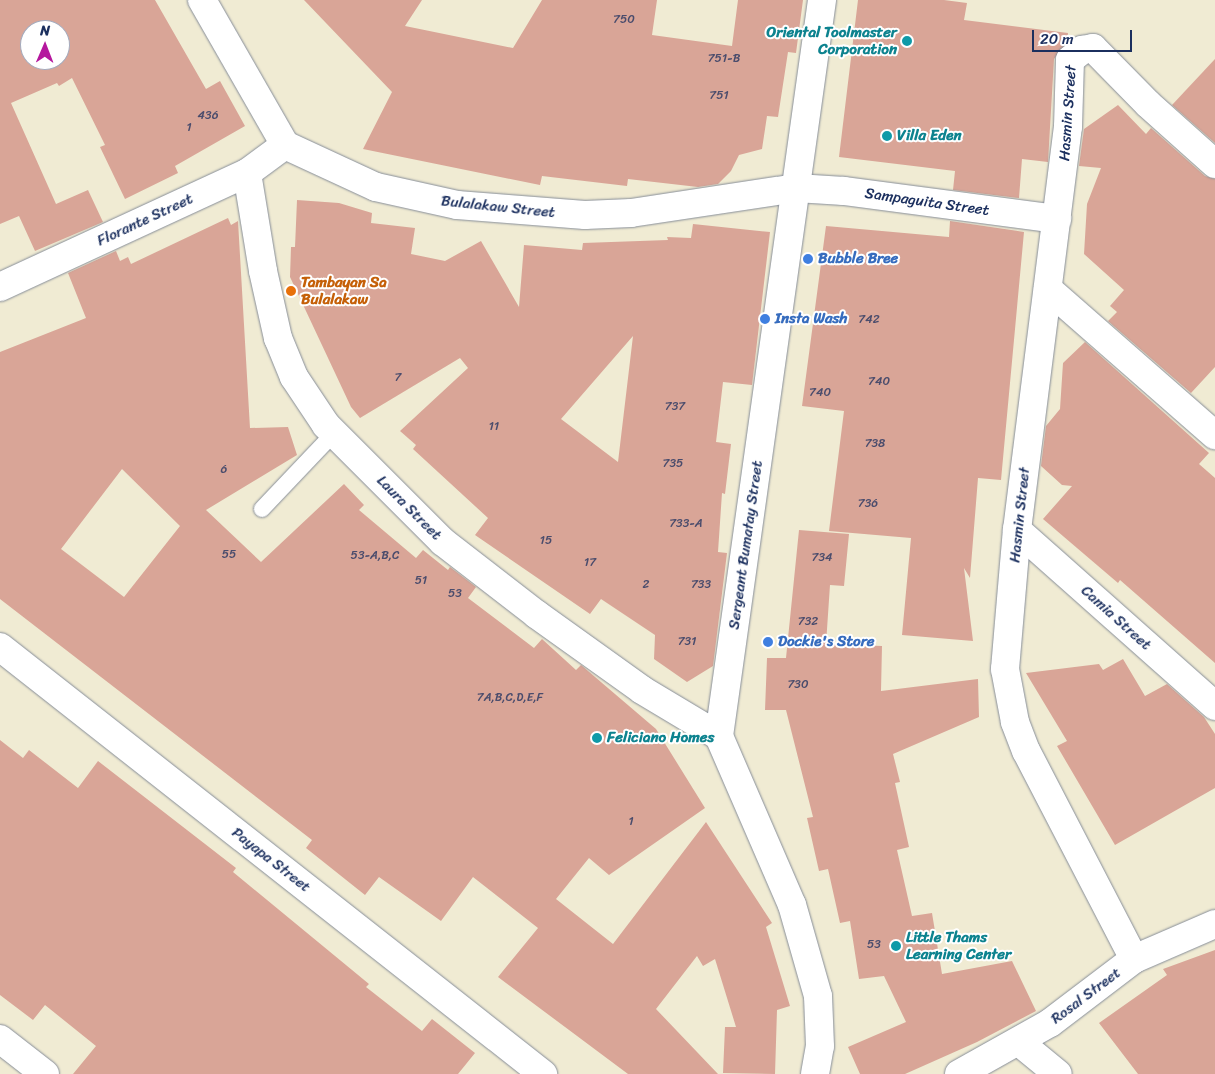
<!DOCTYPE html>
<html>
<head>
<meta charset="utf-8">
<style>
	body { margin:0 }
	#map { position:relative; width:1215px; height:1074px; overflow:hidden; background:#f0ebd3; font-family:Sriracha,sans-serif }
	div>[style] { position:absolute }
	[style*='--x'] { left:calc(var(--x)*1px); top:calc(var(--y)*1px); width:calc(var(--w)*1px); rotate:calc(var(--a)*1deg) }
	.building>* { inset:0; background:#d9a597 }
	.roads { filter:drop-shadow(0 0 1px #868d98) drop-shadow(0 0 1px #868d98) }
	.lane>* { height:16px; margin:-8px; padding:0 8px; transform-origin:8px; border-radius:8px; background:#fff }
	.street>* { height:28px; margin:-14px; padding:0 14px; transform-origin:14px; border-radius:14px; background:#fff }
	.secondary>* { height:28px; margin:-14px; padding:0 14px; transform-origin:14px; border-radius:14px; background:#fff }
	.dots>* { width:14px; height:14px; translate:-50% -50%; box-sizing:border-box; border:2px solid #fff; border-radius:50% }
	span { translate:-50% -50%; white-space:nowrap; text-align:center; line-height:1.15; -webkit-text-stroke:4px #fff; paint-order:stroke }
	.number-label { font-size:12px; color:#4a4c6c }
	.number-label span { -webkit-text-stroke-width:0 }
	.culture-label { font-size:15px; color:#0d838f; font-weight:700 }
	.right { translate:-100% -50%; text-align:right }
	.left { translate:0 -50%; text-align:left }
	.street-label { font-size:15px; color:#1b2f5e }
	.shop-label { font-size:15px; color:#366cbe; font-weight:700 }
	.food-label { font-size:15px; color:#c56008; font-weight:700 }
	.north { position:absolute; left:20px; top:20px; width:50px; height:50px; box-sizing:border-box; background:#fff; border:1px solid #a4acbf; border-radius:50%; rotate:1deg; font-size:14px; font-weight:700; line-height:20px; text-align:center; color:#1b2f5e }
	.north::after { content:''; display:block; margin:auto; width:18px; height:22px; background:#b5179e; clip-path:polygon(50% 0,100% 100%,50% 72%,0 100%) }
	.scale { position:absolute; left:1032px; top:30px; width:100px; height:22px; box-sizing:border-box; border:2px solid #1b2f5e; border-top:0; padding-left:6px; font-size:15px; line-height:18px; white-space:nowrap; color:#1b2f5e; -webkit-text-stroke:4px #fff; paint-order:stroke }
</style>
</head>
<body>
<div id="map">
	<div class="building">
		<i style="clip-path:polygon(evenodd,0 0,155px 0,206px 89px,220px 81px,245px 126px,175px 166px,178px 173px,125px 199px,100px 147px,105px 145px,72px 78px,59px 86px,57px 83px,11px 103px,56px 204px,88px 190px,103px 222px,35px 251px,19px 216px,0 224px,0 0,30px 30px,60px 30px,60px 60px,30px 60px,30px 30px)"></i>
		<i style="clip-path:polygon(304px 0,422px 0,405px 26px,513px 48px,542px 0,657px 0,652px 35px,732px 46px,738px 0,803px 0,796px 53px,788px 52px,778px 117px,767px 116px,762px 149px,739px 155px,731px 171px,718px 184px,698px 187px,628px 179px,627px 186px,542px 176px,540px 185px,363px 149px,392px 92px)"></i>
		<i style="clip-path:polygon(858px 0,944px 0,967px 3px,964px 20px,1068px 33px,1067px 42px,1054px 59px,1048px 162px,1022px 159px,1019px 198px,953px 190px,955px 171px,839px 157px)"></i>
		<i style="clip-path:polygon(1215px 59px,1215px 143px,1172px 105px)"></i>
		<i style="clip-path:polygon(1118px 105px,1146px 134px,1151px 128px,1205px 176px,1215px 179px,1215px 367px,1191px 393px,1108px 321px,1117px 312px,1110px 306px,1124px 290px,1084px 254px,1087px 204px,1101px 168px,1079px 166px,1084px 129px)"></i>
		<i style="clip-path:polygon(evenodd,297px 200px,339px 203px,372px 213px,371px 223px,415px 228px,411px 254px,445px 261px,481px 241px,519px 307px,524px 245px,582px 250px,583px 243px,668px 240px,667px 237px,691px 238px,693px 224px,770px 232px,752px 385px,723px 382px,716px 442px,731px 444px,725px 494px,722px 493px,718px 552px,727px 553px,713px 666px,687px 682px,654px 659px,655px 635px,601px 599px,590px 614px,475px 535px,488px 518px,413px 449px,416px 445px,400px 431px,468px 368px,460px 358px,360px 418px,351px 407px,290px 277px,291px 247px,295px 247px,297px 200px,633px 336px,618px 462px,561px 419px,633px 336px)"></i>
		<i style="clip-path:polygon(evenodd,228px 218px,231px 225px,238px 221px,250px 428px,288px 427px,297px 455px,206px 510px,261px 562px,344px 484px,364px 505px,359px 510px,416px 558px,423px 550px,448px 570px,450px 567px,476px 587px,468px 598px,534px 648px,542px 639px,576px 670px,581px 665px,656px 729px,705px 808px,609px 875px,589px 858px,556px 899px,613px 944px,706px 822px,772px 923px,766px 927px,790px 1006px,777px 1010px,775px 1074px,723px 1073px,725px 1027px,736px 1027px,715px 959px,703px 966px,697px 956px,656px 1009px,718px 1074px,628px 1074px,498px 977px,538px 928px,473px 877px,441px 921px,379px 877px,365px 895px,306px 848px,312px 840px,0 599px,0 352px,86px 318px,68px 273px,116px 251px,120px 261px,128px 257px,131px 264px,228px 218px,122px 469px,180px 526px,124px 597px,61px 549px,122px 469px)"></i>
		<i style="clip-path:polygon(950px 221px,1024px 232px,1001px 480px,978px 478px,970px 578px,964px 568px,973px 641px,902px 635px,911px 538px,829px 531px,844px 411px,802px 406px,826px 226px,949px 237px)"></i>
		<i style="clip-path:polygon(1085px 342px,1209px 453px,1199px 464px,1215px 478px,1215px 663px,1120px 580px,1118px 583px,1043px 519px,1072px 486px,1062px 485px,1041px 466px,1046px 426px,1060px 409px,1063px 363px)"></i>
		<i style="clip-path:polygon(799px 530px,849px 534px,844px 586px,830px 585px,826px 644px,882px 646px,881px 691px,978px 679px,979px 717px,893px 754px,900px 782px,895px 783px,909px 847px,897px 850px,912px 916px,932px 913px,942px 974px,1012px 961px,1036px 1011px,977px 1042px,905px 1074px,860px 1074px,848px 1047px,906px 1022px,884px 976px,859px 979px,850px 921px,840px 923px,828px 869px,819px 871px,807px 818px,813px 817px,786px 710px,765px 710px,767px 658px,786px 658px)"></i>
		<i style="clip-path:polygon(1123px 659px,1145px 696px,1167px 684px,1204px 717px,1215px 734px,1215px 788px,1115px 845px,1057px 746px,1067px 741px,1026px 673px,1099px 664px,1103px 670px)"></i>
		<i style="clip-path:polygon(0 740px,23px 758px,29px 750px,78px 788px,98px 761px,236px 868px,233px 872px,369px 984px,366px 987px,422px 1031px,432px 1019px,475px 1053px,458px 1074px,73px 1074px,96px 1046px,45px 1005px,33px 1020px,0 995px)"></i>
		<i style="clip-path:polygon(1215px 950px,1215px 1074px,1138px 1074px,1099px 1023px,1167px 975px,1163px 969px)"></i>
	</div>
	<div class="roads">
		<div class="lane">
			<i style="--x:262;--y:509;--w:105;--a:-46.5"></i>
		</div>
		<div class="street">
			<i style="--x:202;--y:0;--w:167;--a:60.2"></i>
			<i style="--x:285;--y:145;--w:100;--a:24.8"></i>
			<i style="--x:376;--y:187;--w:83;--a:12.5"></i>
			<i style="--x:457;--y:205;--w:128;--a:4.5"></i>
			<i style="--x:585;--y:215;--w:46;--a:-2.5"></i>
			<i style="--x:631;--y:213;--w:167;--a:-8.6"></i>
			<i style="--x:796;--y:188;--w:48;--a:3.6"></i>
			<i style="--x:844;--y:191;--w:215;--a:7.5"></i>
			<i style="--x:247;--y:173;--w:99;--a:80.7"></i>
			<i style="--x:263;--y:271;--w:69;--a:77.4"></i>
			<i style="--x:278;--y:338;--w:42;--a:67.7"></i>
			<i style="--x:294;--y:377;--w:58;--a:56.3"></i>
			<i style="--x:326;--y:425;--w:165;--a:45"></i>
			<i style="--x:443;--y:542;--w:118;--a:37.7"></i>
			<i style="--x:536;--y:614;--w:130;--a:35.6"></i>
			<i style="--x:642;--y:690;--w:90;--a:30.9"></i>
			<i style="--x:0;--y:287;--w:272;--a:-24.8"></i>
			<i style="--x:247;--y:173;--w:47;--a:-36.4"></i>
			<i style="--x:1048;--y:289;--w:222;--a:41.2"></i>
			<i style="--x:1017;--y:530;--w:265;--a:41.6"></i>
			<i style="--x:0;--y:647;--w:691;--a:38.18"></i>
			<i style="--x:1134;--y:959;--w:234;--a:-117.4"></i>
			<i style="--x:1026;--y:751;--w:31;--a:-111"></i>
			<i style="--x:1015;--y:722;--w:54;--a:-100.7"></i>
			<i style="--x:1005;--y:669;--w:140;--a:-85.1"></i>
			<i style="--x:1017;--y:530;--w:406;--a:-82.8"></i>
			<i style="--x:1068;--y:127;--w:67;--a:-88.3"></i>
			<i style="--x:1070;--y:60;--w:16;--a:-40"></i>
			<i style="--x:1082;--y:50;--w:11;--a:-10"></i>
			<i style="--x:1093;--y:48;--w:78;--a:45.5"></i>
			<i style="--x:1148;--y:104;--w:90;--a:41.8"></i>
			<i style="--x:0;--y:1039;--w:57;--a:37.9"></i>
			<i style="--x:1019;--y:1042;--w:50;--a:39.4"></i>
			<i style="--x:959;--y:1074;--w:104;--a:-29.3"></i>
			<i style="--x:1050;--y:1023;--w:106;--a:-37.3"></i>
			<i style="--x:1134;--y:959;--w:88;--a:-23.4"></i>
		</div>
		<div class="secondary">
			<i style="--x:815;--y:1074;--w:28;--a:-80"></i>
			<i style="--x:820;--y:1046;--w:50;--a:-92.3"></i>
			<i style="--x:818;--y:996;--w:95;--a:-105.9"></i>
			<i style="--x:792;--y:905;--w:184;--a:-113.4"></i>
			<i style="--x:719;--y:736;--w:743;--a:-82.03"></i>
		</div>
	</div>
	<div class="dots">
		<i style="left:907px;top:41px;background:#0f9aa8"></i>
		<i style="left:887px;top:136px;background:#0f9aa8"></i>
		<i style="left:808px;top:259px;background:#3f7fe0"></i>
		<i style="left:291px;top:291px;background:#e8710a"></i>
		<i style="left:765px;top:319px;background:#3f7fe0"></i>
		<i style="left:768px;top:642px;background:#3f7fe0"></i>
		<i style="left:597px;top:738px;background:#0f9aa8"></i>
		<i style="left:896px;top:946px;background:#0f9aa8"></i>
	</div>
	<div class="number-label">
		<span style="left:624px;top:20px">750</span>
		<span style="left:724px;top:59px">751-B</span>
		<span style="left:719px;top:96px">751</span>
		<span style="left:208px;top:116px">436</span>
		<span style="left:189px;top:128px">1</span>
		<span style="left:869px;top:320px">742</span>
		<span style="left:398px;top:378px">7</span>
		<span style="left:879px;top:382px">740</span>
		<span style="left:820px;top:393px">740</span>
		<span style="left:675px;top:407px">737</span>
		<span style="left:494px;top:427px">11</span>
		<span style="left:875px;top:444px">738</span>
		<span style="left:673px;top:464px">735</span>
		<span style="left:224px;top:470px">6</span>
		<span style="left:868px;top:504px">736</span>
		<span style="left:686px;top:524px">733-A</span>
		<span style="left:546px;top:541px">15</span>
		<span style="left:229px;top:555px">55</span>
		<span style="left:375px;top:556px">53-A,B,C</span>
		<span style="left:822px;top:558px">734</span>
		<span style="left:590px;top:563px">17</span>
		<span style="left:421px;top:581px">51</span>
		<span style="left:646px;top:585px">2</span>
		<span style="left:701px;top:585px">733</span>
		<span style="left:455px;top:594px">53</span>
		<span style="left:808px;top:622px">732</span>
		<span style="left:687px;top:642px">731</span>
		<span style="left:798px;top:685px">730</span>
		<span style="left:510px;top:698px">7A,B,C,D,E,F</span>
		<span style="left:631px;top:822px">1</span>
		<span style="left:874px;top:945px">53</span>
	</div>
	<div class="culture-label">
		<span class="right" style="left:897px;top:41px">Oriental Toolmaster<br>Corporation</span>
		<span class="left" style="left:897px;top:136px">Villa Eden</span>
		<span class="left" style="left:607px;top:738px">Feliciano Homes</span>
		<span class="left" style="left:906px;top:946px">Little Thams<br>Learning Center</span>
	</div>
	<div class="street-label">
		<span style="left:1068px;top:113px;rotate:-86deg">Hasmin Street</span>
		<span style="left:927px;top:202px;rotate:8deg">Sampaguita Street</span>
		<span style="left:498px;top:207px;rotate:6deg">Bulalakaw Street</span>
		<span style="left:145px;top:220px;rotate:-25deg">Florante Street</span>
		<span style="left:409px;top:508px;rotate:45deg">Laura Street</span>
		<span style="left:1020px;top:515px;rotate:-84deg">Hasmin Street</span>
		<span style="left:746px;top:545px;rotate:-82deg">Sergeant Bumatay Street</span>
		<span style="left:1116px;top:618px;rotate:42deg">Camia Street</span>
		<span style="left:271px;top:860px;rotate:38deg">Payapa Street</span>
		<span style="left:1086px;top:996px;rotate:-37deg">Rosal Street</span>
	</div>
	<div class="shop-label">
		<span class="left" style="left:818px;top:259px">Bubble Bree</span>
		<span class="left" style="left:775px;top:319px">Insta Wash</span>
		<span class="left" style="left:778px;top:642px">Dockie's Store</span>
	</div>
	<div class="food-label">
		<span class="left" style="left:301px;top:291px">Tambayan Sa<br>Bulalakaw</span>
	</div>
	<div class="north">N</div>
	<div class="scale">20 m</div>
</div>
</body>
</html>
